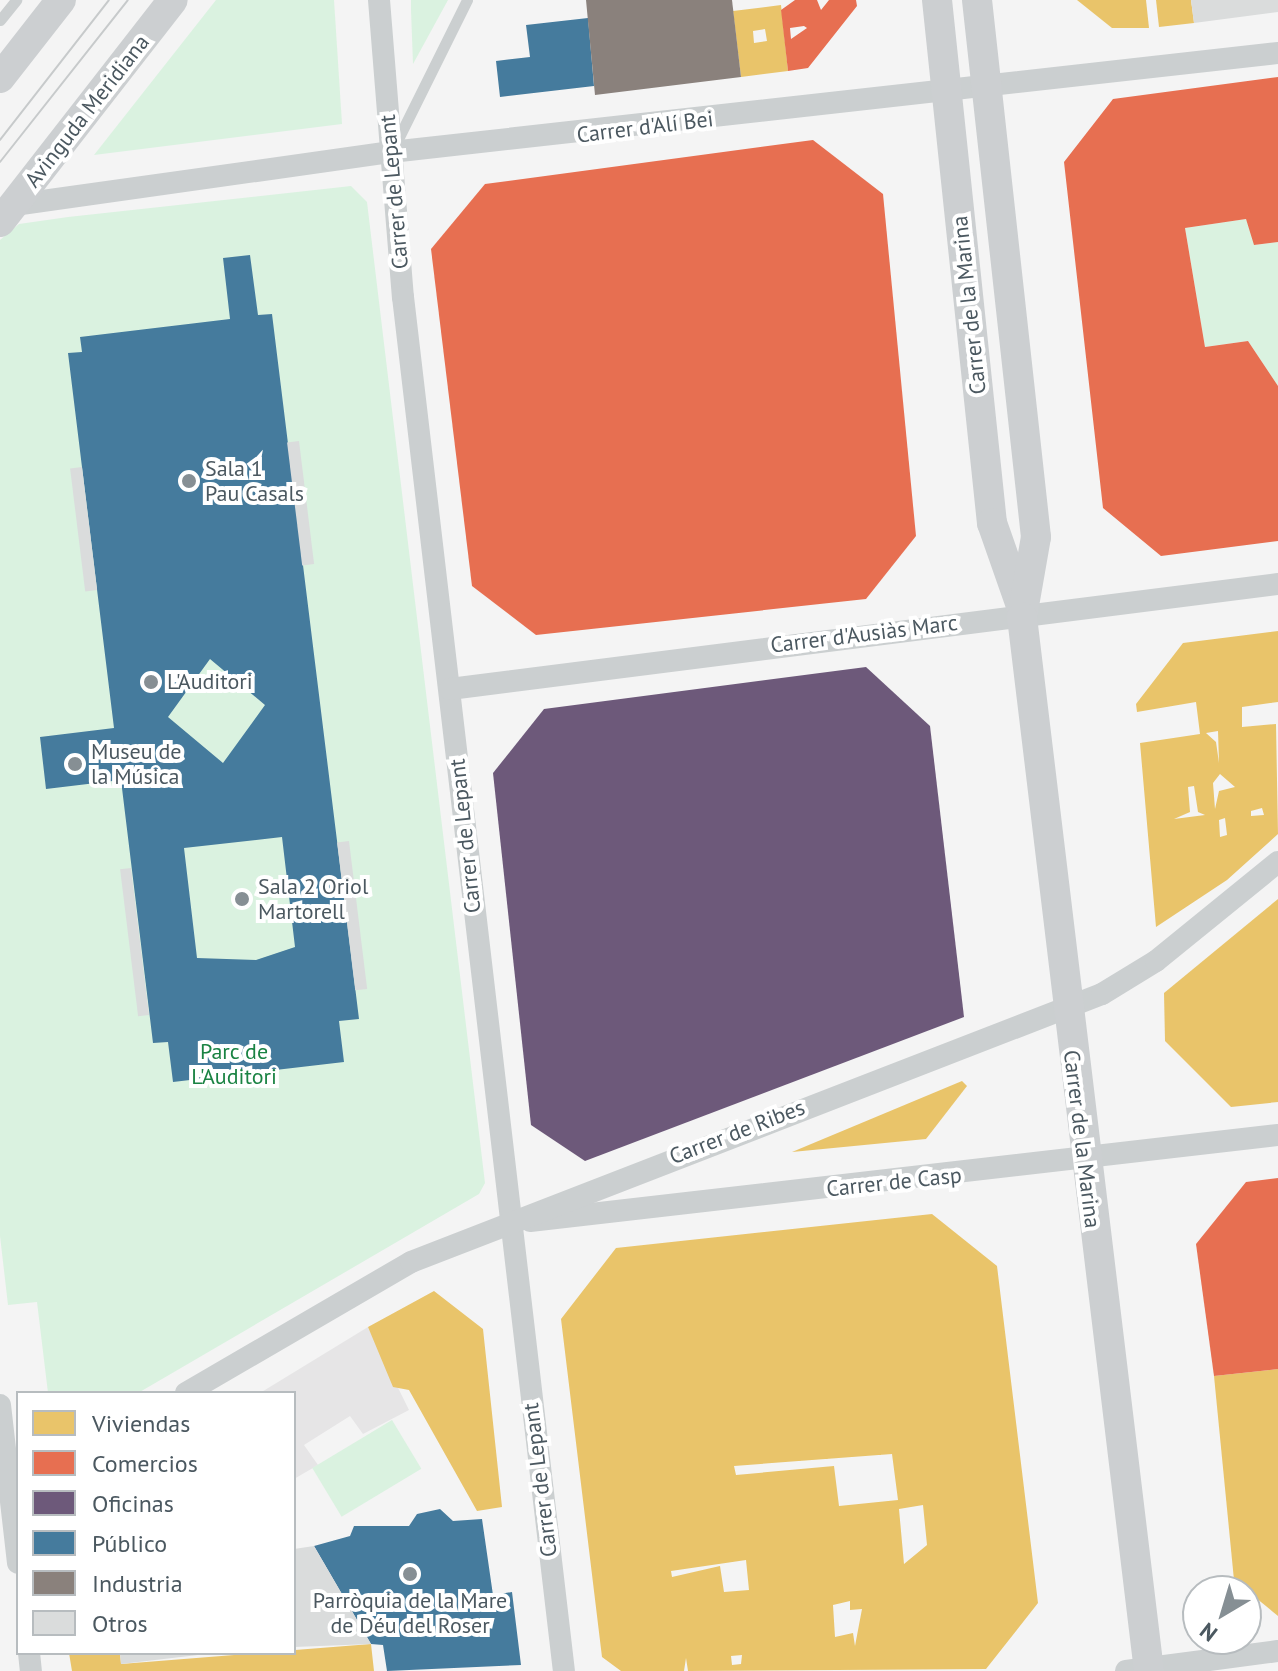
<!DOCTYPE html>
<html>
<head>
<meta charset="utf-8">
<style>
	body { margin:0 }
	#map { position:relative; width:1278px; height:1671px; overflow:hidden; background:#f4f4f4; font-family:"PT Sans",sans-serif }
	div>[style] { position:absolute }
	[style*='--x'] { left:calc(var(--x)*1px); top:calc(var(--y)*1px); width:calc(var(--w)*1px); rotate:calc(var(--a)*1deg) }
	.education>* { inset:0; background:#e6e5e6 }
	.green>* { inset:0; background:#daf2e0; transform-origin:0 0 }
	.homes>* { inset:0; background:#e9c46a }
	.shops>* { inset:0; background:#e76f51 }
	.offices>* { inset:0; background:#6d597a }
	.public>* { inset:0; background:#457b9d }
	.industry>* { inset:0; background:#8a817c }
	.building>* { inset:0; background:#dadcdc; transform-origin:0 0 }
	.lane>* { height:11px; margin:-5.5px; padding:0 5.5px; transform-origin:5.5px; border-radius:5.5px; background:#cbcfd0 }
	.street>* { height:22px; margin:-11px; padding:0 11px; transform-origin:11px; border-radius:11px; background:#cbcfd0 }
	.secondary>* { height:30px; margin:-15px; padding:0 15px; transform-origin:15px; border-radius:15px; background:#cccfd1 }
	.tram>* { height:2px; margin:-1px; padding:0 1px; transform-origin:1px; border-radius:1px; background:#c7cacb }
	.dots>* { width:22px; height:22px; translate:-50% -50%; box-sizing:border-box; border:4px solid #fff; border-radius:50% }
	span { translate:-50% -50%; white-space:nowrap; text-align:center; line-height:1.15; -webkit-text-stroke:8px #fff; paint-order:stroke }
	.street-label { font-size:22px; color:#4b5860 }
	.poi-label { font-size:22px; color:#4b5860 }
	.left { translate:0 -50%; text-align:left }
	.park-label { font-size:22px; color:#1a8343 }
	.legend { position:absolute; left:16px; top:1391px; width:280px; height:264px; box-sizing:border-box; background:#fff; border:2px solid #b7bcbf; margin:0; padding:10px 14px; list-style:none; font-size:24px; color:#4b5860 }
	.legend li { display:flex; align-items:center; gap:16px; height:40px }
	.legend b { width:40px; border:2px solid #b7bcbf }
	.north { position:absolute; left:1182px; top:1575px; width:80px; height:80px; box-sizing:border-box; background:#fff; border:2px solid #b7bcbf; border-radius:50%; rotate:218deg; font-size:22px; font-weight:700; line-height:32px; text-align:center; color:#4b5860 }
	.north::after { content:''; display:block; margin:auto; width:28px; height:36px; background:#868f94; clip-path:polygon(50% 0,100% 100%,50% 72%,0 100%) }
</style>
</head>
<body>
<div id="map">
	<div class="education">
		<i style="clip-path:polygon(368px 1327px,409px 1410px,363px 1434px,350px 1416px,304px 1445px,318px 1465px,294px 1479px,294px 1393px,260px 1393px)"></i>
	</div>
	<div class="green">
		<i style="clip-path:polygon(216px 0,334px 0,342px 124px,94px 155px)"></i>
		<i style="clip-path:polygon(411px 0,448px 0,413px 64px,411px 10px)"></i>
		<i style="clip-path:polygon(351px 186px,367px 202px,485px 1183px,479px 1194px,138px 1393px,48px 1393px,37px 1302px,8px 1305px,0 1236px,0 240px,19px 224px,68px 217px)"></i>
		<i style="clip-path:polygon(1246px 219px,1255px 245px,1278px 242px,1278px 386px,1248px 341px,1205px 347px,1185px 228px)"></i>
		<i style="left:392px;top:1420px;width:57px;height:93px;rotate:59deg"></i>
	</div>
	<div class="homes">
		<i style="clip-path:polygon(1077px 0,1146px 0,1149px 28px,1112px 28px)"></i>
		<i style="clip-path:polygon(1156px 0,1191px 0,1194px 23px,1159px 27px)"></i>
		<i style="clip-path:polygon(evenodd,781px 5px,788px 71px,741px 77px,733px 11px,781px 5px,765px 29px,767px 41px,754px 43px,753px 31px,765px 29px)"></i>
		<i style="clip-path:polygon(evenodd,1278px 631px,1278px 702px,1242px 707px,1242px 727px,1276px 724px,1278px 834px,1227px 880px,1156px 927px,1140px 743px,1200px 734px,1196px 702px,1137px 712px,1136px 704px,1183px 643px,1278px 631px,1218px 731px,1219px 763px,1216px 742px,1206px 733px,1218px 731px,1278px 631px,1220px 774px,1235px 787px,1219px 791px,1215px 809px,1213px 783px,1220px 774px,1278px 631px,1194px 786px,1198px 812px,1205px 815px,1174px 819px,1190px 812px,1188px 787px,1194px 786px,1278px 631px,1262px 808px,1264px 815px,1251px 816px,1251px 811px,1262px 808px,1278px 631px,1225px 818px,1227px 835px,1220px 837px,1219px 820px,1225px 818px)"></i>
		<i style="clip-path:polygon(1278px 899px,1278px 1102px,1231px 1107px,1165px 1041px,1164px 993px)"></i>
		<i style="clip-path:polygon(962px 1081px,967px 1086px,926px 1139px,792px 1152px)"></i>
		<i style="clip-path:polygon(evenodd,932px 1214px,997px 1266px,1038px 1603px,986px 1669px,688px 1671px,686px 1658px,684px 1671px,621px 1671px,602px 1657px,561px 1319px,616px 1248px,932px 1214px,892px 1454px,898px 1500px,839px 1506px,834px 1466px,736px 1475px,734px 1466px,892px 1454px,932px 1214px,923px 1505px,927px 1545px,904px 1564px,899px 1509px,923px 1505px,932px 1214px,746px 1560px,749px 1590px,724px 1592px,720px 1566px,672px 1577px,671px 1571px,746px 1560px,932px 1214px,850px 1601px,850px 1610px,862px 1609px,855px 1646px,853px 1633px,835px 1637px,833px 1605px,850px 1601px,932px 1214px,742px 1655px,741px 1664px,732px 1665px,731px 1656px,742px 1655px)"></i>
		<i style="clip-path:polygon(434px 1291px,483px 1329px,502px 1507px,477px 1511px,409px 1390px,393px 1387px,368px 1327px)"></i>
		<i style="clip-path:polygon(1278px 1369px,1278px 1616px,1234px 1580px,1214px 1376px)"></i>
		<i style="clip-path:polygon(371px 1644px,374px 1671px,72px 1671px,69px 1653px,120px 1653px,121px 1664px)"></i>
	</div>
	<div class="shops">
		<i style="clip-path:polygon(evenodd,795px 0,817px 0,821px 10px,829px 0,856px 0,857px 6px,808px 68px,788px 71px,781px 10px,795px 0,790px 28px,804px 26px,807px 28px,791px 39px,790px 28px)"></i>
		<i style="clip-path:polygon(1278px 77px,1278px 242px,1254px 245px,1246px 219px,1185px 228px,1205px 347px,1248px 341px,1278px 386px,1278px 541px,1161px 556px,1103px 508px,1064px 162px,1113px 99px)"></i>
		<i style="clip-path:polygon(813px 140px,883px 194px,916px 536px,866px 599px,536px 635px,472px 586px,431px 249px,485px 184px)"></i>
		<i style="clip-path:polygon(1278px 1178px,1278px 1369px,1214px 1376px,1196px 1244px,1246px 1182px)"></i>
	</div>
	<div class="offices">
		<i style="clip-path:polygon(866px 667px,930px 726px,964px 1017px,585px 1161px,531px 1125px,493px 773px,544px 709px)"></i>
	</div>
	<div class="public">
		<i style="clip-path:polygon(588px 18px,594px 86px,500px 97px,496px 61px,530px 57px,526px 25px)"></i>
		<i style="clip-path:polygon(evenodd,250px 255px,258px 315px,272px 314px,359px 1019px,339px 1021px,344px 1062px,173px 1082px,168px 1042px,153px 1043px,121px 780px,46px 789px,40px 737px,114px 728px,68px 353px,82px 352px,80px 337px,230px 319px,223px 258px,250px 255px,210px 659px,265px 705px,223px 763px,168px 717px,210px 659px,250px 255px,282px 837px,295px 947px,256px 960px,197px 958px,184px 848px,282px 837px)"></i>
		<i style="clip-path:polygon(440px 1509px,453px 1521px,482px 1519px,493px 1595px,512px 1592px,521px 1665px,387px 1671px,383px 1645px,371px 1644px,314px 1546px,350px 1536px,354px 1526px,409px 1526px,417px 1514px)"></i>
	</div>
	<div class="industry">
		<i style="clip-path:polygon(586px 0,732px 0,741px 77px,595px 95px)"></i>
	</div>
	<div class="building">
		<i style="clip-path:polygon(1191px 0,1278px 0,1278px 12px,1194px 23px)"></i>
		<i style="left:299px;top:441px;width:124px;height:12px;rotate:83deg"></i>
		<i style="left:82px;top:467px;width:124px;height:12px;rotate:83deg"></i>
		<i style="left:349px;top:841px;width:149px;height:12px;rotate:83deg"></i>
		<i style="left:131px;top:868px;width:148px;height:11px;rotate:83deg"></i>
		<i style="clip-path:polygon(314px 1546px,371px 1644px,294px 1647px,294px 1549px)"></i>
		<i style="clip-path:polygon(120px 1653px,198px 1653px,198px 1655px,121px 1664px)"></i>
	</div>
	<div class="lane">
		<i style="--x:0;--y:20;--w:26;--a:-51"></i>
		<i style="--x:395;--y:145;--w:162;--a:-63.6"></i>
	</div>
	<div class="street">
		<i style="--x:379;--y:0;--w:298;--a:85.4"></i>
		<i style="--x:403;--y:297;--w:1383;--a:83.32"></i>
		<i style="--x:14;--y:205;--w:381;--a:-8"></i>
		<i style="--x:391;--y:152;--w:893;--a:-6.37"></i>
		<i style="--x:450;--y:689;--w:835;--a:-7.23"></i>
		<i style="--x:530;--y:1221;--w:753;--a:-6.56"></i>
		<i style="--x:186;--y:1393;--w:260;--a:-30.2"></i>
		<i style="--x:411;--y:1262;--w:741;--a:-21.2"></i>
		<i style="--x:1102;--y:994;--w:63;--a:-31.4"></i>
		<i style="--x:1156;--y:961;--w:157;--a:-39.1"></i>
		<i style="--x:0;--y:1405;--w:159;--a:83.5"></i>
		<i style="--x:29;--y:1653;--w:18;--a:84"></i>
		<i style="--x:1126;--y:1671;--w:153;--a:-7.5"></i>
	</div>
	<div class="secondary">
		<i style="--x:937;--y:0;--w:526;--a:84"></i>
		<i style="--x:992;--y:523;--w:88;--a:70.7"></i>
		<i style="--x:977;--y:0;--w:540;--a:83.73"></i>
		<i style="--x:1036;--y:537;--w:81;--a:99.9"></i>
		<i style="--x:1022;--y:617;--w:1062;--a:83.13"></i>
		<i style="--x:0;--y:78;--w:99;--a:-52"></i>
		<i style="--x:0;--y:222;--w:281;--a:-52.1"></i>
	</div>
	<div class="tram">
		<i style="--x:0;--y:140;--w:177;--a:-52.1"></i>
		<i style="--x:0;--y:162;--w:206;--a:-51.7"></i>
	</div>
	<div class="dots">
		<i style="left:189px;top:481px;background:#868f94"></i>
		<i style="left:151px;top:682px;background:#868f94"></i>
		<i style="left:75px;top:764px;background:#868f94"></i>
		<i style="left:242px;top:899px;background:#868f94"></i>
		<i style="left:410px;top:1574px;background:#868f94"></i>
	</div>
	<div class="street-label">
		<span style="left:87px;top:111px;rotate:-52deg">Avinguda Meridiana</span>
		<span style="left:645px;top:127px;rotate:-7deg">Carrer d'Alí Bei</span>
		<span style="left:394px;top:192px;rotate:-95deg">Carrer de Lepant</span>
		<span style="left:969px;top:305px;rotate:-96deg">Carrer de la Marina</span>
		<span style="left:864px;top:634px;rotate:-7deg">Carrer d'Ausiàs Marc</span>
		<span style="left:465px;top:836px;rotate:-96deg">Carrer de Lepant</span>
		<span style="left:737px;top:1132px;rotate:-21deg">Carrer de Ribes</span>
		<span style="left:1082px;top:1139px;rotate:83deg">Carrer de la Marina</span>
		<span style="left:894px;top:1182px;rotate:-6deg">Carrer de Casp</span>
		<span style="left:540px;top:1480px;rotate:-97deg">Carrer de Lepant</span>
	</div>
	<div class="poi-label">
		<span class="left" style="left:205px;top:481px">Sala 1<br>Pau Casals</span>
		<span class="left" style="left:167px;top:682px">L'Auditori</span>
		<span class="left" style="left:91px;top:764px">Museu de<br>la Música</span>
		<span class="left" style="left:258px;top:899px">Sala 2 Oriol<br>Martorell</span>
		<span style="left:410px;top:1613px">Parròquia de la Mare<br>de Déu del Roser</span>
	</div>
	<div class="park-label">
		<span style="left:234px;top:1064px">Parc de<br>L'Auditori</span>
	</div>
	<ul class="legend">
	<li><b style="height:22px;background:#e9c46a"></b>Viviendas</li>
	<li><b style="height:22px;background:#e76f51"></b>Comercios</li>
	<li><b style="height:22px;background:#6d597a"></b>Oficinas</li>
	<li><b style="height:22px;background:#457b9d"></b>Público</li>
	<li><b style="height:22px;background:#8a817c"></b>Industria</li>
	<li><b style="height:22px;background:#dadcdc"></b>Otros</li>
	</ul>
	<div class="north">N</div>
</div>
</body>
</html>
